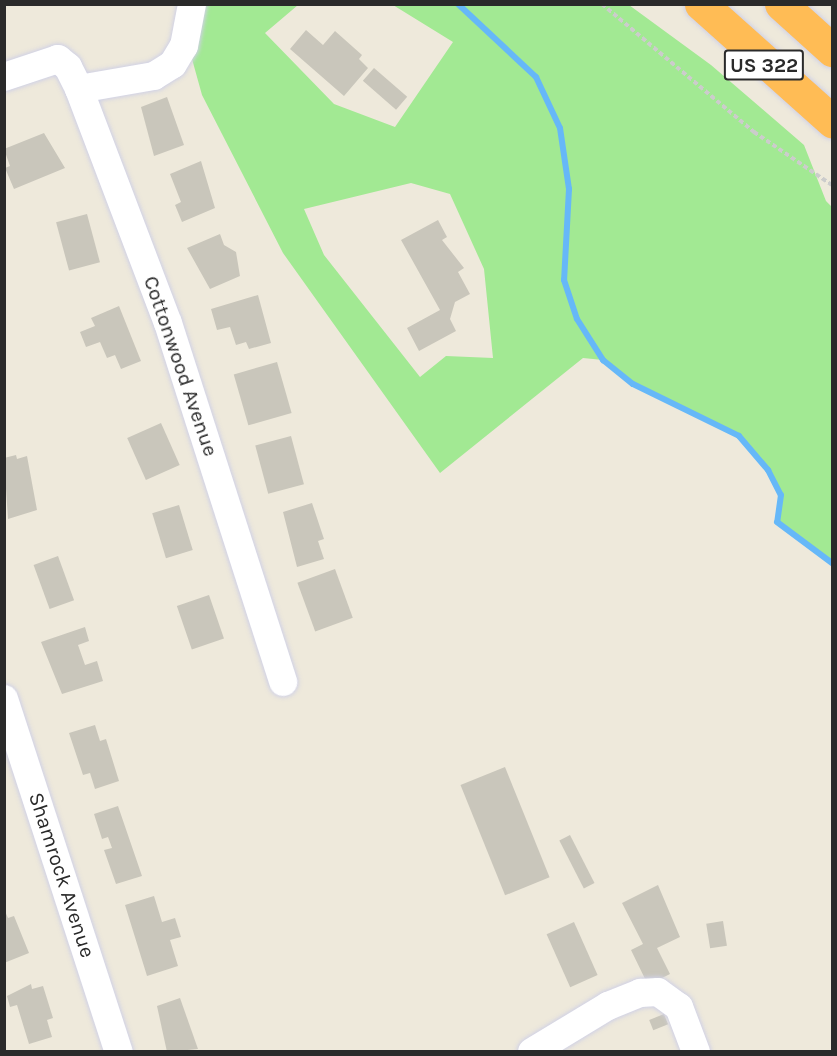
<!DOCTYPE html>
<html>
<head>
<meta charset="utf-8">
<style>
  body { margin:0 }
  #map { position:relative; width:837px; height:1056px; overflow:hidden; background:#eee9db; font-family:Karla,sans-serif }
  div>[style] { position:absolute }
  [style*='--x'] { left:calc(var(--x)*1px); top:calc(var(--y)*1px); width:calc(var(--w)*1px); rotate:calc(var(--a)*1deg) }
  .green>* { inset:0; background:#a2e993 }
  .stream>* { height:6px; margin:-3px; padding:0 3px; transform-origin:3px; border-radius:3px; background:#66b8f8 }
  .building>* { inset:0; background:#c9c6bb; transform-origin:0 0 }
  .path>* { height:4px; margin-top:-2px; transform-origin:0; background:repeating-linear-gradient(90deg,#ccc 0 4.5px,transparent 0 7.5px) }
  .roads { filter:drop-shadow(0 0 2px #d0d1e5) drop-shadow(0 0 2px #d0d1e5) }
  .minor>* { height:28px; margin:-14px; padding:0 14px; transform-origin:14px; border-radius:14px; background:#fff }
  .highway>* { height:33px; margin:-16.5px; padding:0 16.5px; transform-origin:16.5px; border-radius:16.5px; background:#ffbc55 }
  span { translate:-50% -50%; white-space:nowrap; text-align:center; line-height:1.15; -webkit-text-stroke:6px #fff; paint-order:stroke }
  .shield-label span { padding:2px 4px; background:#fff; border:2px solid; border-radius:4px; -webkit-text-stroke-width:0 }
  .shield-label { font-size:20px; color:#2a2a2a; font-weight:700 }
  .street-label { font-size:21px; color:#2a2a2a }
  .frame { position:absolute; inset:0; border:6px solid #2a2a2a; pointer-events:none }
</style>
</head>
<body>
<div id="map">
  <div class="green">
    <i style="clip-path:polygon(evenodd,177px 5px,298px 5px,265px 33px,334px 104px,395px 127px,453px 42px,393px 5px,629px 5px,711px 65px,804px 145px,826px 201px,832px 207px,832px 563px,777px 522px,781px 495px,768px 470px,739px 436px,633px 384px,603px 360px,583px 358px,440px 473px,283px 253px,202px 95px,177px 5px,411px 183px,450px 194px,484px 269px,493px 358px,446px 356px,420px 377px,324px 255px,304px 209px,411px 183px)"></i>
  </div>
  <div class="stream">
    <i style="--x:458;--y:4;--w:107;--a:43.1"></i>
    <i style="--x:536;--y:77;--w:56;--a:64.8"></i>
    <i style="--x:560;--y:128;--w:62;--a:81.6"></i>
    <i style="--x:569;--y:189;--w:91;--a:93.1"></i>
    <i style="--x:564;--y:280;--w:41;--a:71.6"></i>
    <i style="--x:577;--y:319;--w:49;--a:57.6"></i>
    <i style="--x:603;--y:360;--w:38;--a:39"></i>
    <i style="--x:633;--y:384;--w:118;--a:26.1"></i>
    <i style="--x:739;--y:436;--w:45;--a:49.5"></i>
    <i style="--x:768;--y:470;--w:28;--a:63"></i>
    <i style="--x:781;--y:495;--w:27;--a:98"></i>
    <i style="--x:777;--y:522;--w:69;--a:36.7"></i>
  </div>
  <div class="building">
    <i style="clip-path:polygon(306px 30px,323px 45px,335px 31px,362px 55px,359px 59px,368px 68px,344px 96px,290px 49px)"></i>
    <i style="left:374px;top:68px;width:44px;height:17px;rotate:41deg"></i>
    <i style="clip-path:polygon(167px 97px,184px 145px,154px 156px,141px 107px)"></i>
    <i style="clip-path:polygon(44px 133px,65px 168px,14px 189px,5px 168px,10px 166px,4px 149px)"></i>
    <i style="clip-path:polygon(201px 161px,215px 208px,182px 222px,175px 205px,181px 202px,170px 174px)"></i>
    <i style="left:87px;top:214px;width:50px;height:32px;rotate:75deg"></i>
    <i style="clip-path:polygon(438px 220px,447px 237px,442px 240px,464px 268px,458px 272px,470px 294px,455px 302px,450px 319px,456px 331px,419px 351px,407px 328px,440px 310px,401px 240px)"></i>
    <i style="clip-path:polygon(220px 234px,224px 245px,236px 252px,240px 276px,210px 289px,187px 248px)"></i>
    <i style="clip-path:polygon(258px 295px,271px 343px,249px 349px,246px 342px,236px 345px,230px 327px,217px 330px,211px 309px)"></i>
    <i style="clip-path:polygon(119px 306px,141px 361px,121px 369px,115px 355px,107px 358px,100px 342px,86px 347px,80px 332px,95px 326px,91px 318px)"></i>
    <i style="left:277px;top:362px;width:53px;height:45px;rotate:74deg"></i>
    <i style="left:161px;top:423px;width:46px;height:37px;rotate:66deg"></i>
    <i style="left:291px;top:436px;width:50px;height:37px;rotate:75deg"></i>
    <i style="clip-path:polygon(16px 455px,17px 459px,27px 456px,37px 510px,8px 519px,4px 458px)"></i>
    <i style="clip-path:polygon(312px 503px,324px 539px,318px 541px,324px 559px,297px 567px,283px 512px)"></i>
    <i style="left:179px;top:505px;width:47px;height:28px;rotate:73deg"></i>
    <i style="left:58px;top:556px;width:47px;height:26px;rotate:70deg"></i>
    <i style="left:335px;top:569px;width:52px;height:40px;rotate:70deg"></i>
    <i style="left:209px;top:595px;width:46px;height:34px;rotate:71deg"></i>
    <i style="clip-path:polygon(85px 627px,89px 641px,78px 645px,85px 665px,97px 661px,103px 681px,62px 694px,41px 642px)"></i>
    <i style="clip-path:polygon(95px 725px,100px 741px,106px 739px,119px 781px,95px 789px,90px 773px,83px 775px,69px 733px)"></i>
    <i style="left:505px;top:767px;width:119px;height:48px;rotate:68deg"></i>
    <i style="clip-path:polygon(118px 806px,142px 876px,116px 884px,104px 850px,112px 848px,108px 837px,102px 839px,94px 814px)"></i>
    <i style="left:570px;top:835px;width:54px;height:12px;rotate:63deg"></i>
    <i style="clip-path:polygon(658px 885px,680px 937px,657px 948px,670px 974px,648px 985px,631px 950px,643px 944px,622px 903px)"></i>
    <i style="clip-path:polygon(154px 896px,162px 922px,175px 918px,181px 937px,170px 940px,178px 966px,147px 976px,125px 905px)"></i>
    <i style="clip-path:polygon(4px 909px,8px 918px,14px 916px,29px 953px,4px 963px)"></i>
    <i style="left:723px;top:921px;width:25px;height:17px;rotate:81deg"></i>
    <i style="left:574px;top:922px;width:58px;height:30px;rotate:66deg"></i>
    <i style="clip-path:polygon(31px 984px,32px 989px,43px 986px,53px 1018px,47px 1020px,52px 1037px,29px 1044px,17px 1005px,10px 1007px,7px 996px)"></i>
    <i style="clip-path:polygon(180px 998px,198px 1049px,167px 1052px,157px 1006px)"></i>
    <i style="left:664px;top:1014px;width:11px;height:16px;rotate:68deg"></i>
  </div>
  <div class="path">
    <i style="--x:602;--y:4;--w:199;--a:40.1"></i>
    <i style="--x:754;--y:132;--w:94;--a:34.2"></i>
  </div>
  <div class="roads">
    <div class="minor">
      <i style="--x:4;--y:77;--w:57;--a:-18.4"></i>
      <i style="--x:58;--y:59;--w:13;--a:39"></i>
      <i style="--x:68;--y:67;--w:25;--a:63"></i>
      <i style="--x:79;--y:89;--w:250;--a:69.2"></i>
      <i style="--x:168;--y:323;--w:377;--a:72.2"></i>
      <i style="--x:79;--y:89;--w:76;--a:-9.8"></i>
      <i style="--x:154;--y:76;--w:22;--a:-32"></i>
      <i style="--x:173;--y:64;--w:21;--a:-59"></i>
      <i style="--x:184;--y:46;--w:43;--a:-79.2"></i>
      <i style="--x:4;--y:699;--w:371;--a:72"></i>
      <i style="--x:532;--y:1052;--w:89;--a:-31.2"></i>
      <i style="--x:608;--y:1006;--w:35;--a:-22"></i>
      <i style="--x:640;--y:993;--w:18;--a:-3"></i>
      <i style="--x:658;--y:992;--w:26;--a:36"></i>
      <i style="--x:679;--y:1007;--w:48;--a:69.3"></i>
    </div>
    <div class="highway">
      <i style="--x:701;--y:4;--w:176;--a:41.8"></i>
      <i style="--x:781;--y:4;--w:69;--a:42"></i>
    </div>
  </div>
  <div class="shield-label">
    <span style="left:764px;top:65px">US 322</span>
  </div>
  <div class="street-label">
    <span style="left:181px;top:366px;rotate:71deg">Cottonwood Avenue</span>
    <span style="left:62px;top:875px;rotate:72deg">Shamrock Avenue</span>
  </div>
  <div class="frame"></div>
</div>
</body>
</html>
